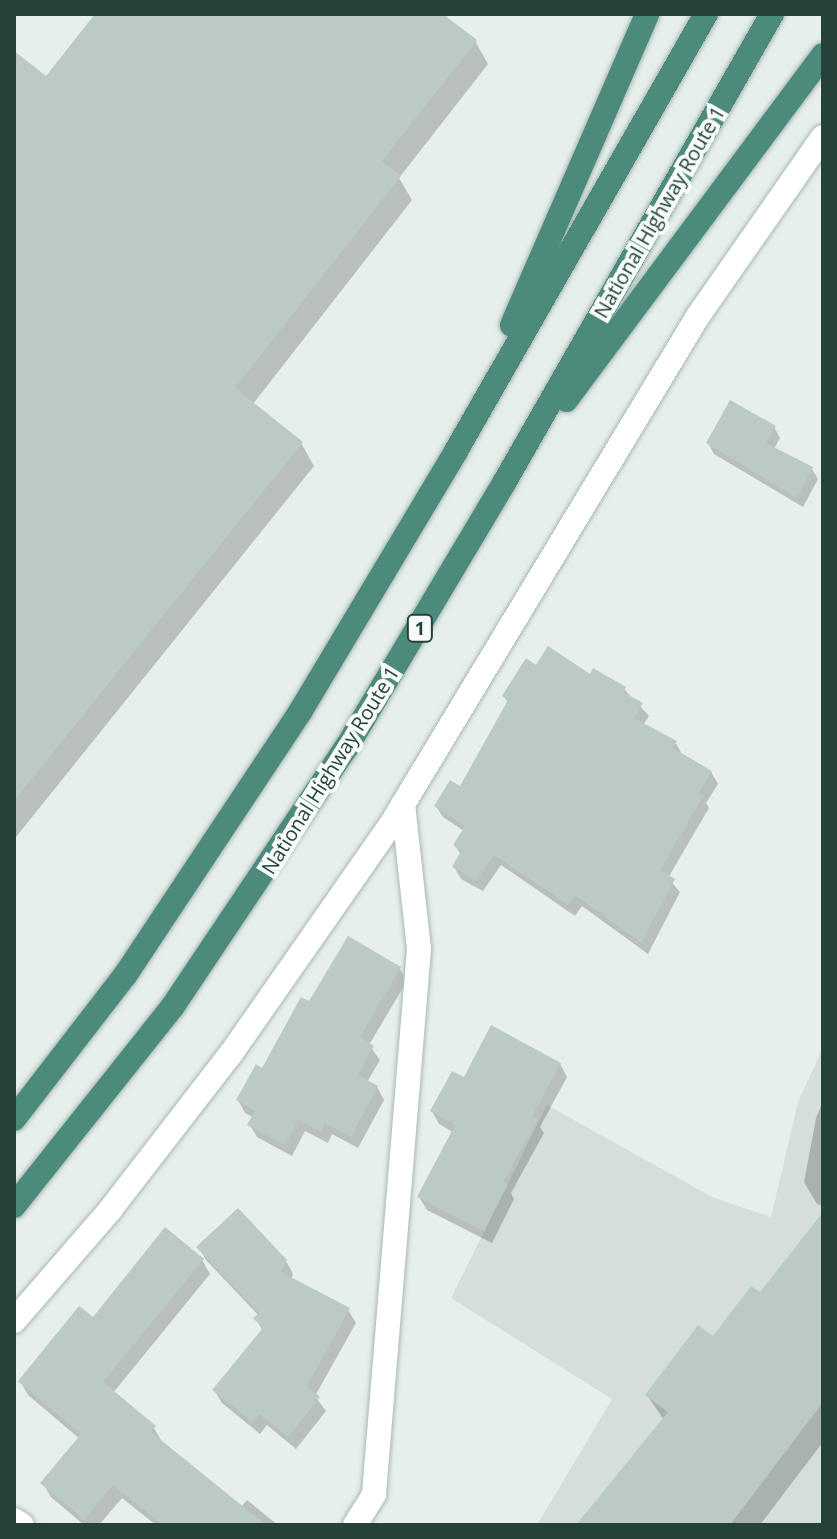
<!DOCTYPE html>
<html>
<head>
<meta charset="utf-8">
<style>
  body { margin:0 }
  #map { position:relative; width:837px; height:1539px; overflow:hidden; background:#e6efeb; font-family:"Open Sans",sans-serif }
  div>[style] { position:absolute }
  [style*='--x'] { left:calc(var(--x)*1px); top:calc(var(--y)*1px); width:calc(var(--w)*1px); rotate:calc(var(--a)*1deg) }
  .built>* { inset:0; background:#d4dfda }
  .shadow>* { inset:0; background:#0003 }
  .building>* { inset:0; background:#bbcac4 }
  .roads { filter:drop-shadow(0 0 2px #a8b8b2) drop-shadow(0 0 2px #a8b8b2) }
  .minor>* { height:24px; margin:-12px; padding:0 12px; transform-origin:12px; border-radius:12px; background:#fff }
  .trunk>* { height:24px; margin:-12px; padding:0 12px; transform-origin:12px; border-radius:12px; background:#4c8a7c }
  span { translate:-50% -50%; white-space:nowrap; text-align:center; line-height:1.15; -webkit-text-stroke:8px #f7fbf9; paint-order:stroke }
  .shield-label span { padding:2px 6px; background:#f7fbf9; border:2px solid; border-radius:6px; -webkit-text-stroke-width:0 }
  .shield-label { font-size:18px; color:#24423a; font-weight:700 }
  .street-label { font-size:20px; color:#24423a }
  .frame { position:absolute; inset:0; border:16px solid #24423a; pointer-events:none }
</style>
</head>
<body>
<div id="map">
  <div class="built">
    <i style="clip-path:polygon(823px 1048px,823px 1525px,537px 1525px,612px 1399px,451px 1298px,547px 1105px,712px 1197px,771px 1217px,798px 1102px)"></i>
  </div>
  <div class="shadow">
    <i style="clip-path:polygon(97px 14px,440px 14px,475px 41px,488px 64px,399px 178px,412px 200px,253px 404px,301px 443px,314px 466px,16px 837px,14px 54px,46px 79px)"></i>
    <i style="clip-path:polygon(774px 427px,780px 438px,774px 449px,812px 469px,818px 479px,803px 507px,714px 454px,708px 443px)"></i>
    <i style="clip-path:polygon(536px 667px,590px 677px,624px 689px,649px 716px,643px 725px,675px 742px,682px 754px,711px 772px,718px 784px,706px 803px,709px 808px,668px 878px,680px 892px,648px 954px,582px 906px,575px 916px,501px 865px,483px 891px,461px 879px,454px 867px,461px 855px,455px 845px,464px 831px,443px 817px,436px 806px,461px 789px,508px 703px,504px 696px)"></i>
    <i style="clip-path:polygon(400px 969px,407px 981px,369px 1045px,380px 1060px,367px 1082px,377px 1087px,384px 1100px,358px 1148px,332px 1134px,328px 1143px,305px 1131px,292px 1156px,257px 1137px,250px 1125px,254px 1118px,245px 1113px,238px 1100px,310px 1004px)"></i>
    <i style="clip-path:polygon(560px 1064px,567px 1077px,540px 1127px,544px 1133px,511px 1193px,514px 1199px,492px 1243px,427px 1210px,419px 1197px,453px 1132px,439px 1124px,432px 1111px,464px 1080px)"></i>
    <i style="clip-path:polygon(823px 1101px,823px 1206px,817px 1204px,804px 1182px,816px 1118px)"></i>
    <i style="clip-path:polygon(823px 1215px,823px 1442px,760px 1525px,579px 1525px,664px 1420px,647px 1395px,760px 1295px)"></i>
    <i style="clip-path:polygon(199px 1247px,286px 1261px,293px 1274px,291px 1279px,348px 1310px,356px 1323px,315px 1396px,326px 1411px,296px 1449px,267px 1425px,260px 1434px,222px 1403px,214px 1390px,263px 1331px,256px 1319px,259px 1316px,206px 1260px)"></i>
    <i style="clip-path:polygon(202px 1260px,210px 1274px,113px 1393px,154px 1428px,162px 1442px,241px 1507px,247px 1500px,278px 1525px,156px 1525px,122px 1498px,99px 1525px,84px 1525px,51px 1497px,43px 1483px,80px 1439px,28px 1395px,20px 1381px,94px 1320px)"></i>
  </div>
  <div class="building">
    <i style="clip-path:polygon(95px 14px,443px 14px,477px 40px,382px 161px,401px 176px,235px 388px,303px 442px,14px 801px,14px 51px,46px 76px)"></i>
    <i style="clip-path:polygon(730px 400px,776px 426px,766px 443px,813px 467px,797px 498px,706px 443px)"></i>
    <i style="clip-path:polygon(548px 646px,590px 674px,593px 668px,626px 687px,623px 692px,643px 703px,634px 718px,677px 741px,673px 748px,712px 771px,699px 793px,704px 795px,660px 870px,675px 879px,641px 943px,575px 895px,568px 905px,494px 855px,476px 881px,452px 867px,461px 851px,453px 845px,465px 826px,434px 806px,450px 780px,460px 786px,508px 700px,502px 696px,526px 658px,536px 665px)"></i>
    <i style="clip-path:polygon(348px 936px,401px 967px,360px 1037px,374px 1046px,358px 1075px,378px 1086px,351px 1137px,325px 1123px,321px 1132px,298px 1120px,285px 1145px,247px 1125px,255px 1111px,236px 1100px,256px 1064px,262px 1068px,301px 997px,309px 1001px)"></i>
    <i style="clip-path:polygon(491px 1025px,561px 1063px,532px 1116px,538px 1119px,503px 1182px,508px 1184px,484px 1231px,417px 1197px,455px 1125px,430px 1111px,452px 1071px,464px 1077px)"></i>
    <i style="clip-path:polygon(238px 1208px,287px 1260px,281px 1272px,350px 1308px,307px 1386px,320px 1397px,288px 1437px,259px 1414px,252px 1422px,212px 1390px,263px 1328px,253px 1318px,259px 1313px,196px 1247px)"></i>
    <i style="clip-path:polygon(823px 1212px,823px 1402px,730px 1525px,576px 1525px,668px 1412px,645px 1395px,698px 1325px,713px 1336px,751px 1286px,760px 1292px)"></i>
    <i style="clip-path:polygon(165px 1227px,204px 1259px,103px 1382px,156px 1426px,151px 1432px,266px 1525px,163px 1525px,113px 1485px,84px 1520px,40px 1483px,81px 1434px,18px 1381px,79px 1306px,93px 1317px)"></i>
  </div>
  <div class="roads">
    <div class="minor">
      <i style="--x:14;--y:1321;--w:147;--a:-49.1"></i>
      <i style="--x:110;--y:1210;--w:196;--a:-52.3"></i>
      <i style="--x:230;--y:1055;--w:279;--a:-55.1"></i>
      <i style="--x:390;--y:826;--w:596;--a:-58.87"></i>
      <i style="--x:698;--y:316;--w:218;--a:-55.1"></i>
      <i style="--x:14;--y:1520;--w:9;--a:32"></i>
      <i style="--x:355;--y:1525;--w:36;--a:-58"></i>
      <i style="--x:374;--y:1494;--w:547;--a:-85.28"></i>
      <i style="--x:419;--y:949;--w:146;--a:-96.3"></i>
    </div>
    <div class="trunk">
      <i style="--x:512;--y:325;--w:339;--a:-66.5"></i>
      <i style="--x:566;--y:400;--w:430;--a:-53.3"></i>
      <i style="--x:14;--y:1119;--w:183;--a:-52.3"></i>
      <i style="--x:126;--y:974;--w:315;--a:-56.4"></i>
      <i style="--x:300;--y:712;--w:304;--a:-59.1"></i>
      <i style="--x:456;--y:451;--w:503;--a:-60.23"></i>
      <i style="--x:14;--y:1206;--w:256;--a:-51.5"></i>
      <i style="--x:173;--y:1006;--w:311;--a:-56.2"></i>
      <i style="--x:346;--y:748;--w:309;--a:-59.2"></i>
      <i style="--x:504;--y:483;--w:540;--a:-60.26"></i>
    </div>
  </div>
  <div class="shield-label">
    <span style="left:420px;top:628px">1</span>
  </div>
  <div class="street-label">
    <span style="left:659px;top:212px;rotate:-60deg">National Highway Route 1</span>
    <span style="left:330px;top:770px;rotate:-58deg">National Highway Route 1</span>
  </div>
  <div class="frame"></div>
</div>
</body>
</html>
